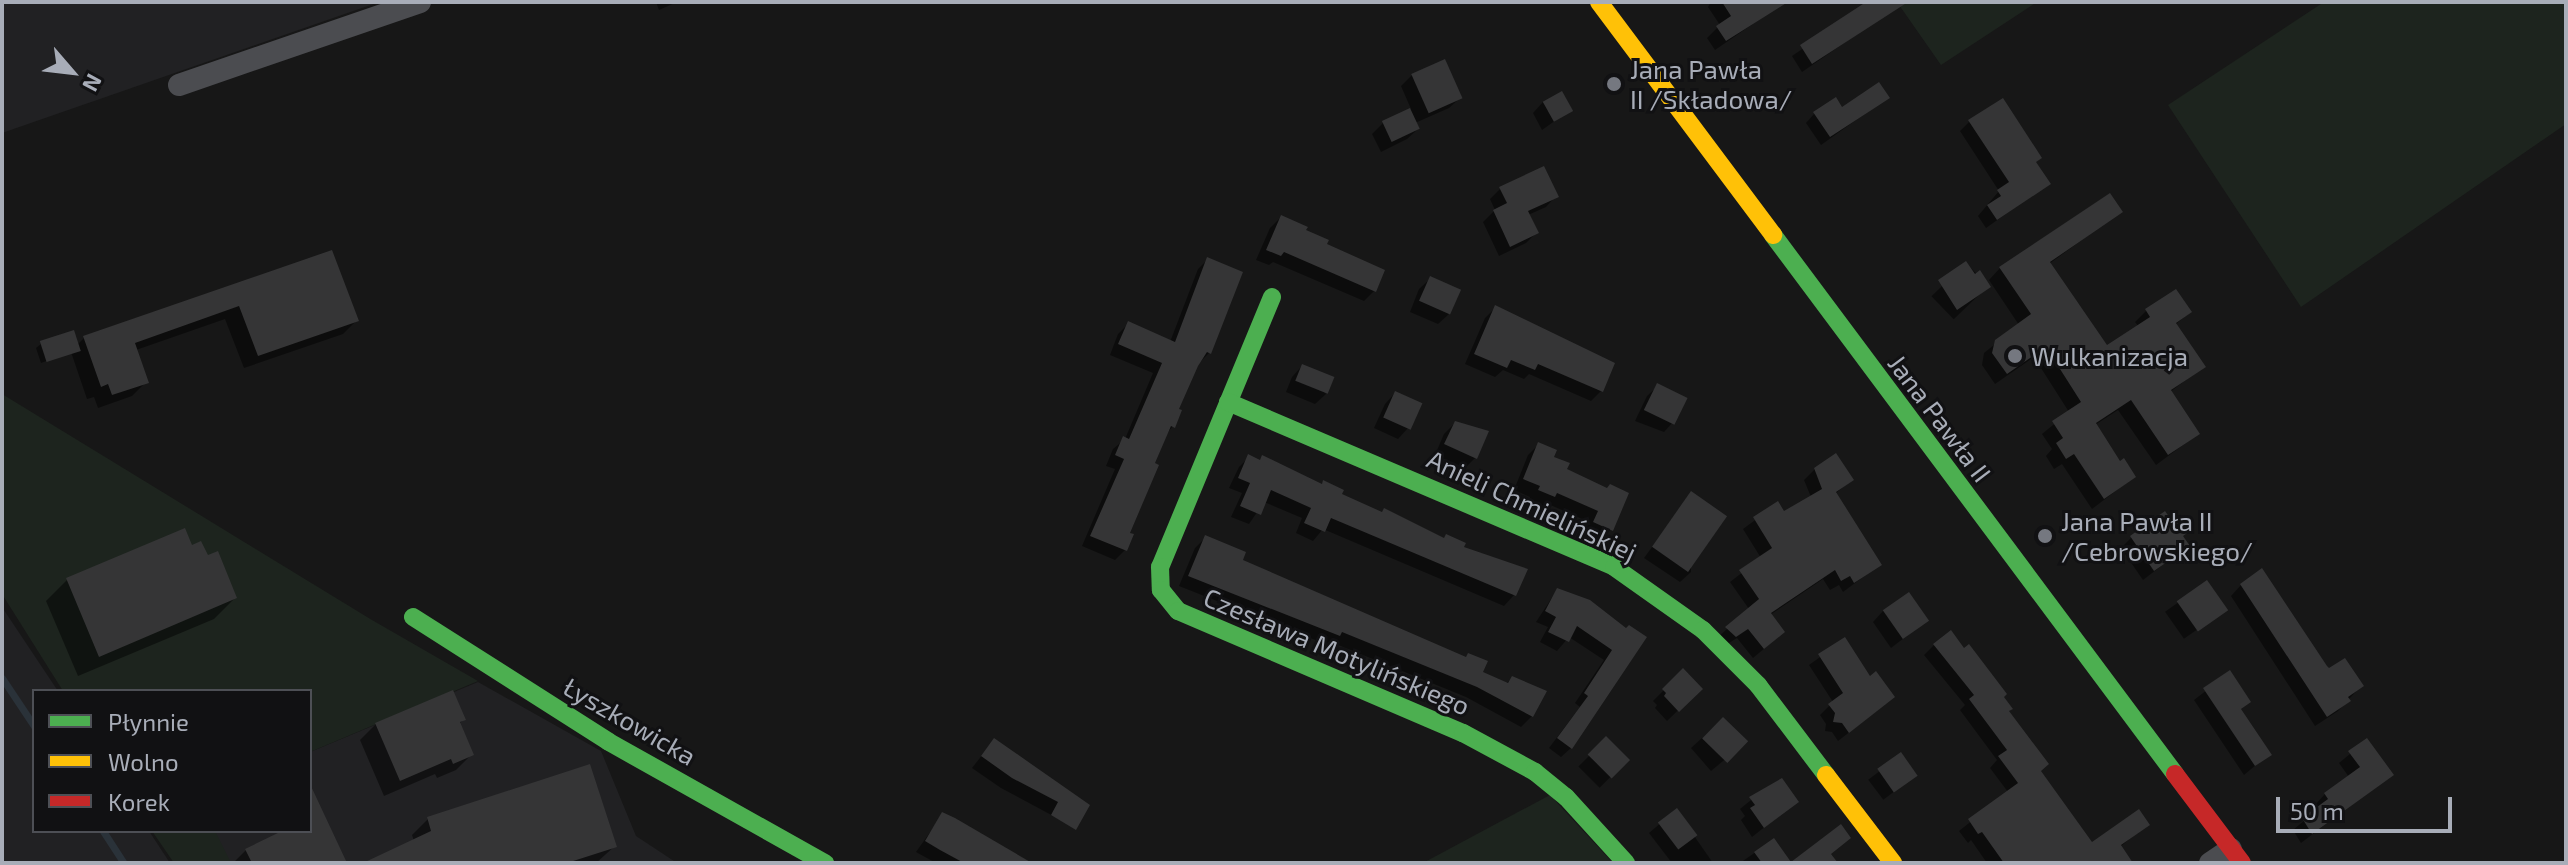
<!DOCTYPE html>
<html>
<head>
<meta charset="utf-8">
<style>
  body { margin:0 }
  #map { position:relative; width:2568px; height:865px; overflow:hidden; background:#171717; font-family:"Exo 2",sans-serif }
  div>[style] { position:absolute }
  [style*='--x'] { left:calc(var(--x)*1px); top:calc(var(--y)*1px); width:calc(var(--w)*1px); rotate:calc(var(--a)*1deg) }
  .built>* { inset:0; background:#212123 }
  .green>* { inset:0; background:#1d241e }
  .shadow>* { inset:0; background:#0007; transform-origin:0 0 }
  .stream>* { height:7px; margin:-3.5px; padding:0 3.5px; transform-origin:3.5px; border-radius:3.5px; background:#2a3239 }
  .building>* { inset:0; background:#353536; transform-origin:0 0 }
  .street>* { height:22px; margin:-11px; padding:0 11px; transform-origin:11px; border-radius:11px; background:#4b4c50 }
  .fast>* { height:18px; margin:-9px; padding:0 9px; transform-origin:9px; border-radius:9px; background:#4caf50 }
  .slow>* { height:18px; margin:-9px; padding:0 9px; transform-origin:9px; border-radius:9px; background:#ffc107 }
  .jam>* { height:18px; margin:-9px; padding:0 9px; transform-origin:9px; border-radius:9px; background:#c62828 }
  .dots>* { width:22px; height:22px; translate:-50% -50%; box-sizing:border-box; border:4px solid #111113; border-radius:50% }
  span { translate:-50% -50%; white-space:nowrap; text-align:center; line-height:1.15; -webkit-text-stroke:6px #111113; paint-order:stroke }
  .poi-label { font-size:26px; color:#a8adb8 }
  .left { translate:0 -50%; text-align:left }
  .street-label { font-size:26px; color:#a8adb8 }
  .frame { position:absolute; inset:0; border:4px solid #a8adb8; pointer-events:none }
  .legend { position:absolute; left:32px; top:689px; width:280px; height:144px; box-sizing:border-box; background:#111113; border:2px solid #4d4f55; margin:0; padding:10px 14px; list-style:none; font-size:24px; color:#a8adb8 }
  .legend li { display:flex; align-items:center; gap:16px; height:40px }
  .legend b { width:40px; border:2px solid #4d4f55 }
  .north { position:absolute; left:32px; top:32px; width:80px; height:80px; -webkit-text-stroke:6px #111113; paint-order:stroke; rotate:118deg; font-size:22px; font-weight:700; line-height:32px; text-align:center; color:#a8adb8 }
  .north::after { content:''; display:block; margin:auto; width:28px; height:36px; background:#a8adb8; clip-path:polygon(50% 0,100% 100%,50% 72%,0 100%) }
  .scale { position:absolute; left:2276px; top:797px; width:176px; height:36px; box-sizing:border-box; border:4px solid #a8adb8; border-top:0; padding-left:10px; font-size:24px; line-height:28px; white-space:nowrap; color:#a8adb8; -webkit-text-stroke:6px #111113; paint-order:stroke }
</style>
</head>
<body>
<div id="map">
  <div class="built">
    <i style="clip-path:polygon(2px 2px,379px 2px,2px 133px)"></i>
    <i style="clip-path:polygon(2px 607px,58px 691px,34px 691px,34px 831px,149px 831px,170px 863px,2px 863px)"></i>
    <i style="clip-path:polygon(478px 682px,601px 751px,636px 836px,677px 863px,230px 863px,214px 831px,310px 831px,310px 752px)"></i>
  </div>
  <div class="green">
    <i style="clip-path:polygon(1897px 2px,2037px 2px,1941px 65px)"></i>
    <i style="clip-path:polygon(2324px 2px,2566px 2px,2566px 124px,2301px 307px,2168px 105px)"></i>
    <i style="clip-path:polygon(2px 394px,372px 620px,478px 681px,310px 752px,310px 691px,63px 691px,2px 594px)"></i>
    <i style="clip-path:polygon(1550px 795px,1613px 863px,1423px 863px)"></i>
    <i style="clip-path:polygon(152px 831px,215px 831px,231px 863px,174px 863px)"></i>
  </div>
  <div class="shadow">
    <i style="clip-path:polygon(656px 2px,677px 2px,659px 10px)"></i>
    <i style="clip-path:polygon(1711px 2px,1777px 2px,1779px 6px,1715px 50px,1707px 38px,1720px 25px,1708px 7px)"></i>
    <i style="clip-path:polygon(1871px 2px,1891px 2px,1895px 8px,1802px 72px,1792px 56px)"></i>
    <i style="clip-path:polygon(1412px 75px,1460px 98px,1449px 108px,1415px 123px,1418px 129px,1407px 139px,1381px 152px,1372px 134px,1383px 123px,1411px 109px,1401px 86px)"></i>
    <i style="clip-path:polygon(1887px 98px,1821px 145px,1806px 123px,1814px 114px)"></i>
    <i style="clip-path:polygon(1543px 102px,1570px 110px,1542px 130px,1533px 113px)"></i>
    <i style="clip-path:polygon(1969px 122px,2034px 163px,2048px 184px,1986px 228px,1978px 216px,1999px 191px,1960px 131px)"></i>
    <i style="clip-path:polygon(1501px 188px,1556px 196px,1546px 207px,1528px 215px,1536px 233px,1526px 243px,1499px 256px,1483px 222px,1495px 210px,1490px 199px)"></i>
    <i style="clip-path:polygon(2120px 212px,2049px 264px,2106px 348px,2139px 327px,2135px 322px,2147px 310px,2190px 312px,2175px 325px,2203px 367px,2170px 392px,2198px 434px,2156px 465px,2118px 410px,2095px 425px,2120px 464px,2134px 477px,2092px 509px,2062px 464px,2054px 469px,2046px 456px,2052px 449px,2042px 434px,2069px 412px,2034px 357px,1995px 384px,1982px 365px,1984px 353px,2019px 325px,1989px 280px,2000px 268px)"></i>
    <i style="clip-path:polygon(1281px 217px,1325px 245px,1374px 291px,1364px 301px,1273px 262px,1269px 265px,1256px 260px,1270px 228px)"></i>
    <i style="clip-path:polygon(331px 252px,357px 320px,343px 334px,244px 368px,225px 319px,136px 350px,146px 382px,132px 396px,98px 408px,94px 397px,87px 399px,71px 352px,41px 363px,36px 348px,41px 344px,77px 345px,84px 338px)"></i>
    <i style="clip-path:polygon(1208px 259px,1209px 353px,1199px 363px,1176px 410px,1173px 426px,1166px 434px,1127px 534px,1131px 535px,1125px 550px,1115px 560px,1082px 546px,1115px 469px,1106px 466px,1113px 449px,1125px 439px,1153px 373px,1110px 355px,1118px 334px,1128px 324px,1170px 342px,1198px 269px)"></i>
    <i style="left:1966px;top:263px;width:32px;height:48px;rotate:46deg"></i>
    <i style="clip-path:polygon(1430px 279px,1449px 314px,1438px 324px,1410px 312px,1419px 289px)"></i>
    <i style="clip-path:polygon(1495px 308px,1601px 391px,1591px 401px,1529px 374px,1524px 379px,1503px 370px,1495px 377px,1465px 364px,1485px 318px)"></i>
    <i style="clip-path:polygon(1302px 366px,1326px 394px,1315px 404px,1286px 392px,1292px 377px)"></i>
    <i style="clip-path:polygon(1658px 386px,1674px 421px,1664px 432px,1635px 421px,1647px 396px)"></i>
    <i style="clip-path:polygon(1395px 393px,1408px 428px,1398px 439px,1374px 428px,1385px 404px)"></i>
    <i style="clip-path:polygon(1455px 423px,1475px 458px,1465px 468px,1435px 455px,1444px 434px)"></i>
    <i style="clip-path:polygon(1538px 445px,1565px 470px,1607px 489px,1611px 529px,1600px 540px,1584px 533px,1589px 522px,1546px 503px,1543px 506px,1529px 501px,1530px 497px,1514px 490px,1528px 455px)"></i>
    <i style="clip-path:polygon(1249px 457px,1461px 548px,1525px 570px,1514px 595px,1504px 606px,1323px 529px,1313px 541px,1296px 533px,1302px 518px,1264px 502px,1249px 524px,1231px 517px,1242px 493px,1229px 488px,1239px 467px)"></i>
    <i style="clip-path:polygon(1815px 469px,1851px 480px,1835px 494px,1879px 565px,1843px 592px,1839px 585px,1830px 590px,1823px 579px,1770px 615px,1772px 642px,1753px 658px,1737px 638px,1724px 646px,1716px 639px,1749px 609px,1730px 582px,1761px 558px,1743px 529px,1777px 504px,1783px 514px,1811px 497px,1804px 480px)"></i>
    <i style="clip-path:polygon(1691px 494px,1691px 572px,1680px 582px,1644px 558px)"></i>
    <i style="clip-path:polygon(1206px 537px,1240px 561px,1506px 684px,1512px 678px,1532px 716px,1521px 727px,1466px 697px,1331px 642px,1328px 645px,1179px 586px,1195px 548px)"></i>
    <i style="clip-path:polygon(2132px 537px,2181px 537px,2187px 546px,2143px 580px,2121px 548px)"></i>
    <i style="clip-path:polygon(191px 547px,235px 598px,214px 619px,78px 676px,46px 601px,67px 580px)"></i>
    <i style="left:2206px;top:583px;width:33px;height:50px;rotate:55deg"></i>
    <i style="clip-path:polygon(2241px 585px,2328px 671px,2361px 686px,2338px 711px,2315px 726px,2231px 596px)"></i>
    <i style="clip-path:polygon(1557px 590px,1626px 630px,1571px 748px,1561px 757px,1549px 748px,1580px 707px,1575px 703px,1604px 660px,1569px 637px,1557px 651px,1540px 642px,1548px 627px,1536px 622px)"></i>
    <i style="clip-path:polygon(1883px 611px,1926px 621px,1891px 648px,1873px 622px)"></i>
    <i style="clip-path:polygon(1844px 640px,1883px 706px,1838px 741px,1832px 732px,1825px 731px,1826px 724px,1820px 715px,1833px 702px,1809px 665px)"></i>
    <i style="clip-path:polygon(1934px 645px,2001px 697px,2039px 772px,2092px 845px,2147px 824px,2120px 847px,2131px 863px,1987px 863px,1971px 840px,1968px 843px,1959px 831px,2008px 792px,1990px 768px,1997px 760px,1960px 710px,1965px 705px,1924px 655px)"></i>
    <i style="clip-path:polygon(1683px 671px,1700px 689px,1667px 721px,1655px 708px,1657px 705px,1653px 701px)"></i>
    <i style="clip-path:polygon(2229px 673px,2249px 702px,2239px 711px,2269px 754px,2244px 775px,2194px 700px)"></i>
    <i style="clip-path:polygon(463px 720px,459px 724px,472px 754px,456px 770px,437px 778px,435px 774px,384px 796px,360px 740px,376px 724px)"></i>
    <i style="clip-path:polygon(1702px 738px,1735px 751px,1711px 771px,1691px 748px)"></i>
    <i style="left:1606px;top:739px;width:30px;height:39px;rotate:45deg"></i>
    <i style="clip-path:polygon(994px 740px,1086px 805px,1070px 825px,1001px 788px,972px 768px)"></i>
    <i style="clip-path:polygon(2367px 740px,2391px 774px,2301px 843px,2293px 830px,2318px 809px,2315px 805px,2325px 794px,2349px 777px,2339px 763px)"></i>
    <i style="left:1901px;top:755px;width:25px;height:41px;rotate:53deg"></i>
    <i style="clip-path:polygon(1767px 787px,1796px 802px,1752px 837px,1741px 820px,1745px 816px,1740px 809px)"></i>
    <i style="clip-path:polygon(1676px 810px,1713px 863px,1672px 863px,1649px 833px)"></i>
    <i style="clip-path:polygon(943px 814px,1016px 863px,936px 863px,916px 852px)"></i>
    <i style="clip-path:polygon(428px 819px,615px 846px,596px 863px,368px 863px,414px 841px,412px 835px)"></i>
    <i style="clip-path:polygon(310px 820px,344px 863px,233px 863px,246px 850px,286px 831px,310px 831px)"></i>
    <i style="clip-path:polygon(1773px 840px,1789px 863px,1740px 863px)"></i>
  </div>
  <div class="stream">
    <i style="--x:2;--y:678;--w:58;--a:56.3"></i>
    <i style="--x:103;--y:831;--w:38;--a:57"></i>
  </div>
  <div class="building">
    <i style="clip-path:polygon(1722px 2px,1788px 2px,1726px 41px,1716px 26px,1731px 16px)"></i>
    <i style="clip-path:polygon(1866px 2px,1908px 2px,1812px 64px,1800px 45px)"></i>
    <i style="left:1445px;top:59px;width:43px;height:37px;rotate:66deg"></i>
    <i style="clip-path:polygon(1879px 82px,1890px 98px,1830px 137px,1813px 112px,1836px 97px,1842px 107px)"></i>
    <i style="left:1562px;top:91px;width:23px;height:22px;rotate:61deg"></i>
    <i style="clip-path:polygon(2003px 98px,2042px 158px,2036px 162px,2051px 184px,1997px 220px,1987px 205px,2001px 196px,1997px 190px,2009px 182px,1968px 120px)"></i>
    <i style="left:1410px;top:108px;width:23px;height:31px;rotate:65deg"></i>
    <i style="clip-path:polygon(1544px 166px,1559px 197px,1528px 211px,1539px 233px,1510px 247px,1493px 210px,1507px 203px,1499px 187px)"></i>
    <i style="clip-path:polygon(2110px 193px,2123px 212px,2050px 262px,2107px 345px,2150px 317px,2145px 309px,2176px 289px,2192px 312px,2176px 323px,2206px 367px,2171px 390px,2200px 434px,2168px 455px,2131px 400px,2096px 423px,2120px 461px,2124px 458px,2136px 477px,2104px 499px,2074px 454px,2066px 459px,2056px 443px,2063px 438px,2052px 421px,2081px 402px,2046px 347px,2007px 374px,1992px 353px,1995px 340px,2031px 314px,1999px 267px)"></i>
    <i style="clip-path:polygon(1281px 215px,1308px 227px,1306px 230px,1329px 240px,1327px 244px,1385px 270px,1376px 292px,1284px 252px,1281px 256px,1266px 250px)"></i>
    <i style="clip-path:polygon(332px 250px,359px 321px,258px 356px,239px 306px,135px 343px,149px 383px,112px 395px,108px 384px,101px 387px,83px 336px)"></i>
    <i style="clip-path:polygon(1207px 257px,1243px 272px,1211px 354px,1207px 352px,1198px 366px,1179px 409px,1182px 410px,1175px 428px,1171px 426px,1155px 463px,1159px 465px,1130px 533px,1134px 534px,1127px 551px,1090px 536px,1124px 459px,1115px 455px,1123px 436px,1129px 439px,1162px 363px,1118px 344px,1128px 321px,1175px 342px)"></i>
    <i style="clip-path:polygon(1966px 261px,1975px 274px,1980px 270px,1991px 287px,1957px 310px,1938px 280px)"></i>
    <i style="left:1430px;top:276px;width:34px;height:27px;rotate:24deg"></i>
    <i style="clip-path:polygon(1495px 305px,1615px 363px,1603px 392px,1538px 364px,1535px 370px,1511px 360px,1507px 368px,1474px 354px)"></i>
    <i style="left:74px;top:330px;width:22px;height:36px;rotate:72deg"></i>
    <i style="left:1302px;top:364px;width:35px;height:18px;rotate:22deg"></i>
    <i style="left:1657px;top:383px;width:34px;height:30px;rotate:26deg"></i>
    <i style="left:1395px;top:391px;width:30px;height:29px;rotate:24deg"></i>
    <i style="clip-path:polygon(1455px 421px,1489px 431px,1477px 459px,1444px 444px)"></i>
    <i style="clip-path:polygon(1538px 442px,1557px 450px,1554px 457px,1570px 463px,1567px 469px,1607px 488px,1610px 484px,1629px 493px,1613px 531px,1593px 522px,1598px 511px,1557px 493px,1555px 497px,1538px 490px,1540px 486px,1523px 479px)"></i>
    <i style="clip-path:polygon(1836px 453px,1854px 480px,1836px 492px,1882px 565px,1854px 583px,1850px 576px,1841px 581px,1835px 570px,1771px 613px,1785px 632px,1764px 649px,1748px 629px,1736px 637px,1725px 627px,1759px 599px,1739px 570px,1772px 548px,1753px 517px,1778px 501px,1784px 511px,1822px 489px,1814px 468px)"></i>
    <i style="clip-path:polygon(1248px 454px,1260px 460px,1262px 455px,1322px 484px,1323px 480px,1344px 490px,1342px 494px,1382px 512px,1384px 508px,1444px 538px,1446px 534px,1466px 543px,1464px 547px,1528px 569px,1516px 596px,1331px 518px,1325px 532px,1304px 523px,1311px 508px,1271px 490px,1261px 515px,1240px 506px,1250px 483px,1238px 478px)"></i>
    <i style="left:1691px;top:491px;width:44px;height:68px;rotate:35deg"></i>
    <i style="clip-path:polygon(2165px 511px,2172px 521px,2180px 516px,2190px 531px,2183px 536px,2190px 546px,2154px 571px,2130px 536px)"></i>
    <i style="clip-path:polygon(185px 528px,192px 545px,201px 541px,208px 555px,218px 551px,237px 598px,99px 657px,66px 578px)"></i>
    <i style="clip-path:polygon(1205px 535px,1246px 552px,1243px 560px,1466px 657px,1468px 653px,1488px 661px,1483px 672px,1508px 683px,1512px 676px,1547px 691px,1533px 717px,1477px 687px,1342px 632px,1340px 636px,1188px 576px)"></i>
    <i style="clip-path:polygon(2262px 568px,2327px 666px,2329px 668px,2345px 658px,2364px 686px,2348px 697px,2351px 701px,2327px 717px,2240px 584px)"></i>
    <i style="left:2207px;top:580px;width:37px;height:37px;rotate:55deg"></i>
    <i style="clip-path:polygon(1557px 588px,1590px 600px,1626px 628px,1629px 625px,1647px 637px,1572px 749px,1557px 738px,1588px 696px,1584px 693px,1612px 650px,1577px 626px,1569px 642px,1548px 632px,1556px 617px,1545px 611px)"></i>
    <i style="left:1909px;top:592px;width:35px;height:32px;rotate:55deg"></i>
    <i style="clip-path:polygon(1951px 630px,1964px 648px,1969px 644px,2007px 694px,2004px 697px,2013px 709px,2009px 711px,2049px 764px,2041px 771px,2092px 842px,2139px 809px,2150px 825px,2121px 845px,2133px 863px,2004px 863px,1982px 832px,1978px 834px,1968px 819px,2018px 783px,1998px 756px,2007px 750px,1969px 699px,1974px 695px,1933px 644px)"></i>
    <i style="clip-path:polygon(1845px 637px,1870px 676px,1876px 671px,1895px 697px,1849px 733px,1842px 723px,1833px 722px,1835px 713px,1828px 704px,1843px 693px,1818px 654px)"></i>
    <i style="clip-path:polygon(1683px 668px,1703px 689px,1679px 712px,1664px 696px,1666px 693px,1662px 689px)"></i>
    <i style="clip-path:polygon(2230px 670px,2251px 702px,2241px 709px,2272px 755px,2255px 766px,2203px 688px)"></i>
    <i style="clip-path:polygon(453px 690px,466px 720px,460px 722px,474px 755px,453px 764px,451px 759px,400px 781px,375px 723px)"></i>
    <i style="left:1723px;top:717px;width:35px;height:30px;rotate:44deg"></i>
    <i style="left:1606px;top:736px;width:34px;height:26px;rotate:45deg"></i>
    <i style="clip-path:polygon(994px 738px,1090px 805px,1076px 830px,1051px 815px,1058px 802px,1012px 778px,981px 756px)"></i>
    <i style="clip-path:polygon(2367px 738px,2394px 775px,2312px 834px,2302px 818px,2328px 799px,2324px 793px,2360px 767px,2348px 751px)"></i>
    <i style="left:1901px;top:752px;width:29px;height:29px;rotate:55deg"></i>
    <i style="clip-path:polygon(590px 764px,617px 847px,567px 863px,363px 863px,431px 831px,427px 817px)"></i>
    <i style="clip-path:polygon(1782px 778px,1799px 802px,1764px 828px,1750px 808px,1755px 805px,1749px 797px)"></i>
    <i style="clip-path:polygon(310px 784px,347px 863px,252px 863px,245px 849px,282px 831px,310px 831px)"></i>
    <i style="left:1677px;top:808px;width:34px;height:24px;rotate:53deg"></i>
    <i style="clip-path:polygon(942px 812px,955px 818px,1032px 863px,964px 863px,940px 850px,925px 841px)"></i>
    <i style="clip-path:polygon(1841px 824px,1851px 838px,1831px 854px,1838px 863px,1762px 863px,1754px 852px,1774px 838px,1791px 862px)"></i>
  </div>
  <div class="street">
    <i style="--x:179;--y:85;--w:255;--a:-19"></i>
    <i style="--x:2210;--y:863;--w:25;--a:-34"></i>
  </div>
  <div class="fast">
    <i style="--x:1773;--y:235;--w:672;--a:53.28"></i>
    <i style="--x:1272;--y:297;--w:292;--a:112.5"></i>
    <i style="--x:1160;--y:567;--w:23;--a:88"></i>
    <i style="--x:1161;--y:590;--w:27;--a:51"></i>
    <i style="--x:1178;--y:611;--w:310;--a:23.2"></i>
    <i style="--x:1463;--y:733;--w:82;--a:28.4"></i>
    <i style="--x:1535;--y:772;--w:40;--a:39"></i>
    <i style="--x:1566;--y:797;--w:89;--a:47.7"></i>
    <i style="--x:1228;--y:402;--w:420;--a:23.1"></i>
    <i style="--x:1614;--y:567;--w:109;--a:35.3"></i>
    <i style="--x:1703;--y:630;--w:78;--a:45"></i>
    <i style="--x:1758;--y:685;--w:113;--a:52.9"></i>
    <i style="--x:413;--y:617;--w:232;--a:32.5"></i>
    <i style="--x:609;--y:742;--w:248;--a:29.3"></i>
  </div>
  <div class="slow">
    <i style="--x:1599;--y:2;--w:291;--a:53.2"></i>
    <i style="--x:1826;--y:775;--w:111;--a:52.7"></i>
  </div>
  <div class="jam">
    <i style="--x:2175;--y:774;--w:111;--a:53"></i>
  </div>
  <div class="dots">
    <i style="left:1614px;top:84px;background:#757880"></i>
    <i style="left:2015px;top:356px;background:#757880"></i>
    <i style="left:2045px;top:536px;background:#757880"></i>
  </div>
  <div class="poi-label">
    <span class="left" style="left:1630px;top:84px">Jana Pawła<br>II /Składowa/</span>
    <span class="left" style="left:2031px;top:356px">Wulkanizacja</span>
    <span class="left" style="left:2061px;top:536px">Jana Pawła II<br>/Cebrowskiego/</span>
  </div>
  <div class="street-label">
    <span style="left:1940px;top:418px;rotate:53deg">Jana Pawła II</span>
    <span style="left:1532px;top:505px;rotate:25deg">Anieli Chmielińskiej</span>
    <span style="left:1337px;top:651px;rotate:23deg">Czesława Motylińskiego</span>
    <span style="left:630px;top:721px;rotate:30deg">Łyszkowicka</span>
  </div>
  <div class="frame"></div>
  <ul class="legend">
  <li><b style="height:10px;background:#4caf50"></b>Płynnie</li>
  <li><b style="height:10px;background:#ffc107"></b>Wolno</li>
  <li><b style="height:10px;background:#c62828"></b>Korek</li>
  </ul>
  <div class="north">N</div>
  <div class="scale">50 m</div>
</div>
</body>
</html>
